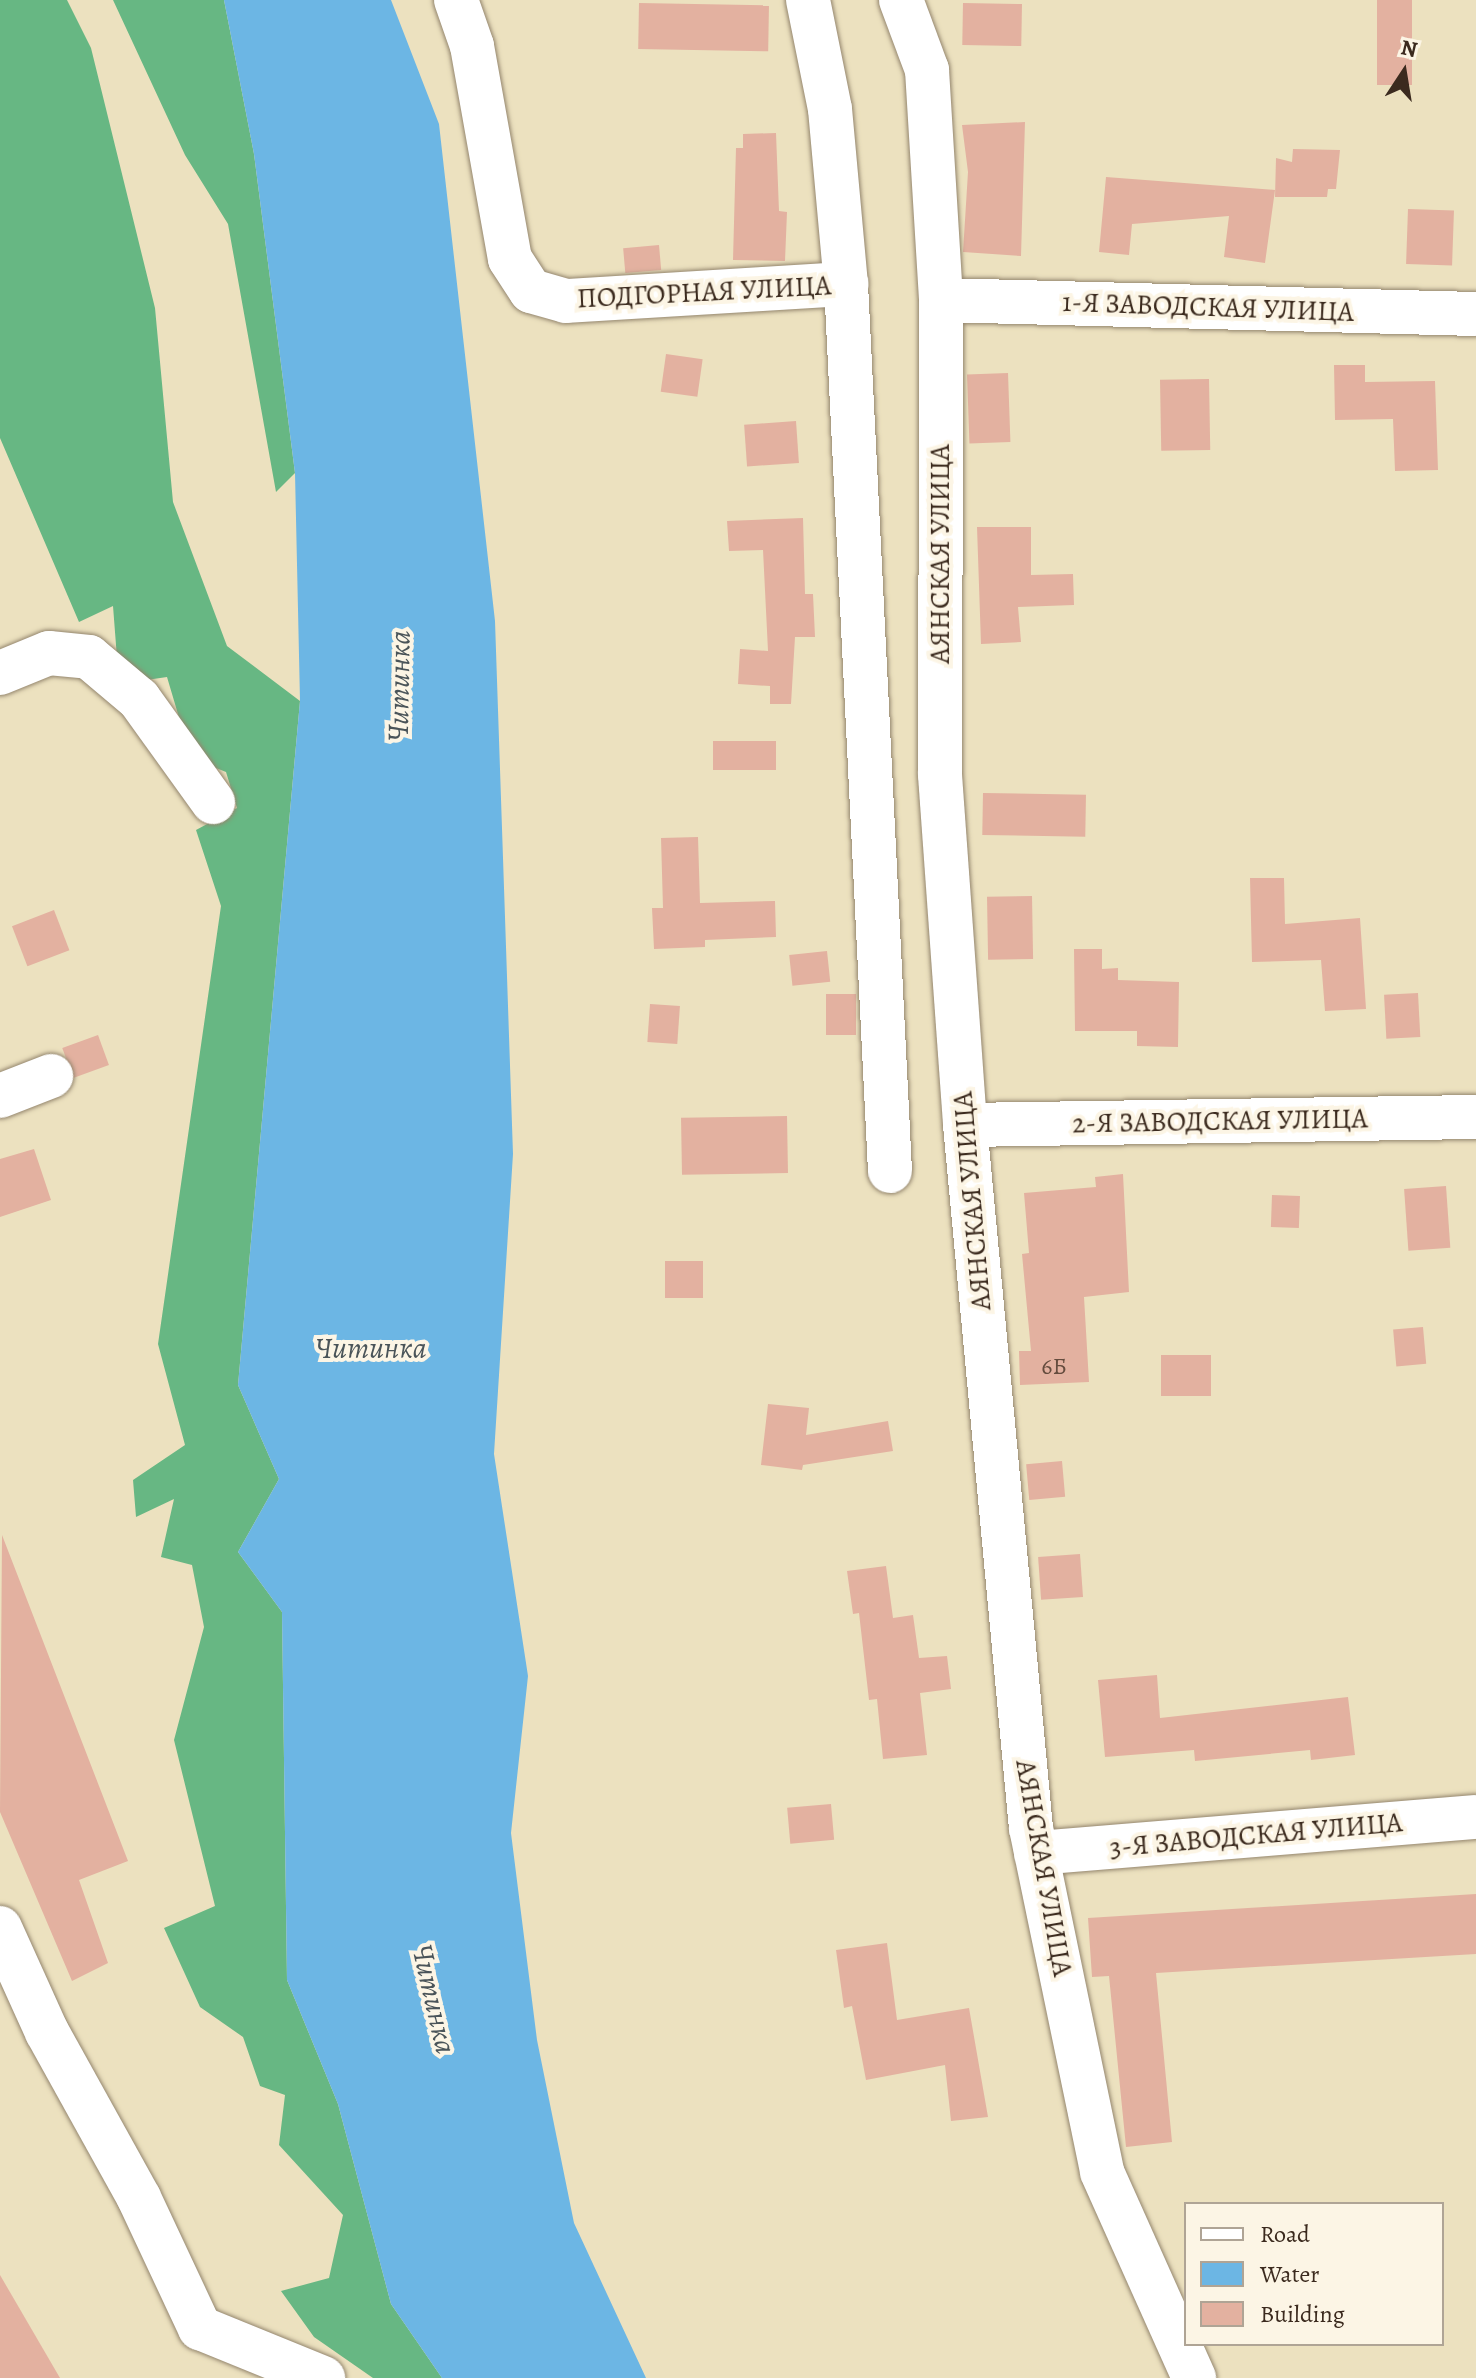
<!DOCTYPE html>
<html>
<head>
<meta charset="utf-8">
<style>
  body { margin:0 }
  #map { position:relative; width:1476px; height:2378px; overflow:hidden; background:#ece1bf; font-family:Alegreya,serif }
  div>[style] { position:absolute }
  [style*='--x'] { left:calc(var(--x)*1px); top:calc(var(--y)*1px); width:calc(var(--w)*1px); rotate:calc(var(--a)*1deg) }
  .forest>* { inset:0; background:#67b783 }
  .water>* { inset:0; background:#6cb6e4 }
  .building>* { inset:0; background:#e3b1a0; transform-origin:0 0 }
  .roads { filter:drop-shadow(0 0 2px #94866e) drop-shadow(0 0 2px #94866e) }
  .minor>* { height:44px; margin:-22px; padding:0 22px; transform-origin:22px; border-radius:22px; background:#fff }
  span { translate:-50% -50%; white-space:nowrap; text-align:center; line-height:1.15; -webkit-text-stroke:8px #fcf5e5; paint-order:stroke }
  .number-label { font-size:24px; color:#654c3e }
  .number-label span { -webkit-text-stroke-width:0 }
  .street-label { font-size:28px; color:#3b2a1e }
  .water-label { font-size:30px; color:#4a5459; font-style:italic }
  .legend { position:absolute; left:1184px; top:2202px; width:260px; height:144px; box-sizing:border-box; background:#fcf5e5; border:2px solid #afa495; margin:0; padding:10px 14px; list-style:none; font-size:24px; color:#3b2a1e }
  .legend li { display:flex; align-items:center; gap:16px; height:40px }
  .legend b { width:40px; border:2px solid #afa495 }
  .north { position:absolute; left:1364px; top:32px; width:80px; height:80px; -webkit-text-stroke:6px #fcf5e5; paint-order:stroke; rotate:12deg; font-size:22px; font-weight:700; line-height:32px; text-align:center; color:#3b2a1e }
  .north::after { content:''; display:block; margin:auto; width:28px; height:36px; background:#3b2a1e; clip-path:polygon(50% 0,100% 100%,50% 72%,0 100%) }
</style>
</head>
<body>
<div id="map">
  <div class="forest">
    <i style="clip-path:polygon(0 0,67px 0,91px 48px,155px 308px,173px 502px,227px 646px,300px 701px,238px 1385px,279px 1479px,238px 1552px,282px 1612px,287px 1980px,338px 2104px,391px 2304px,442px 2378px,373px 2378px,314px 2337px,281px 2291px,329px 2278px,343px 2215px,279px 2145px,285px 2095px,260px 2086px,243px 2037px,200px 2007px,164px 1928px,215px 1906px,174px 1740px,204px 1627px,192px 1565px,161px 1557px,174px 1499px,136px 1517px,133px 1480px,185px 1445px,158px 1344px,221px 906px,196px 830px,237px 808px,226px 772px,191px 758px,167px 677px,119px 684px,113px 606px,79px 622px,0 438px)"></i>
    <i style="clip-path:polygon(113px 0,224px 0,254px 154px,295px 473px,276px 492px,228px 224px,185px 155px)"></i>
  </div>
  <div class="water">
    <i style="clip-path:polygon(224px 0,391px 0,439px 124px,495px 621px,513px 1154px,494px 1454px,528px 1676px,511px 1833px,537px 2040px,574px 2223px,646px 2378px,442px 2378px,391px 2304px,338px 2104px,287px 1980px,282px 1612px,238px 1552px,279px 1479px,238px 1385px,300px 701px,295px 473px,254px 154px)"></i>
  </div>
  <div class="building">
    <i style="left:1377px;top:0;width:35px;height:85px"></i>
    <i style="left:639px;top:3px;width:130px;height:46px;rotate:1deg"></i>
    <i style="left:963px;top:3px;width:59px;height:42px;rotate:1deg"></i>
    <i style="clip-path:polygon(1025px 122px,1021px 256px,963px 252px,968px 172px,962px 125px)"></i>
    <i style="clip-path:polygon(776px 133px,779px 211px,787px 212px,785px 261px,733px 260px,736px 148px,743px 148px,743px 134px)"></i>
    <i style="clip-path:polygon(1293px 149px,1340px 150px,1336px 189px,1328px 189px,1327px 197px,1275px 197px,1276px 158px,1292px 162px)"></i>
    <i style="clip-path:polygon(1106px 177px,1275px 190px,1265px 263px,1224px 257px,1229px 216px,1132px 224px,1129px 255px,1099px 252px)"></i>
    <i style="left:1408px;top:209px;width:46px;height:55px;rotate:2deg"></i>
    <i style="left:659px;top:245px;width:25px;height:36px;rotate:85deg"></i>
    <i style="left:666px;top:354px;width:37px;height:38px;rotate:8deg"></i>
    <i style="clip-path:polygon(1334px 365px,1365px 365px,1365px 382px,1435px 381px,1438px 470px,1395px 471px,1393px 419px,1335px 420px)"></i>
    <i style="left:1008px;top:373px;width:69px;height:41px;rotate:88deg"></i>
    <i style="left:1209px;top:379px;width:71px;height:49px;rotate:89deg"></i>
    <i style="left:796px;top:421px;width:42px;height:52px;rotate:86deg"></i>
    <i style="clip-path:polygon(803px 518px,805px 594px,813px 594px,815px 637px,795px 637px,791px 704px,770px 704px,770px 686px,738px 684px,740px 649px,768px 651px,763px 550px,729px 551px,727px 521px)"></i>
    <i style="clip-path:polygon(977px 527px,1031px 527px,1031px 575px,1073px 574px,1074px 605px,1018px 607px,1021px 642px,981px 644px)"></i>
    <i style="left:713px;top:741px;width:63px;height:29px"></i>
    <i style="left:983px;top:793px;width:103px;height:42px;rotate:1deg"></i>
    <i style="clip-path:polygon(698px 837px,700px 903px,775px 901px,776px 937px,705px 940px,705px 947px,654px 949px,652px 908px,663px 908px,661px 838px)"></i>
    <i style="clip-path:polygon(1250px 878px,1284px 878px,1285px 924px,1360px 918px,1366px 1009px,1325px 1011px,1321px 960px,1252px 962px)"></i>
    <i style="left:1032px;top:896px;width:63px;height:45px;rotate:89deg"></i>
    <i style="left:54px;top:910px;width:43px;height:45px;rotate:69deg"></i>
    <i style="clip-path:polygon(1074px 949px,1102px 949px,1102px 969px,1118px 968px,1118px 980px,1179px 982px,1178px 1047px,1137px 1046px,1137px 1031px,1075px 1031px)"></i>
    <i style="left:827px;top:951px;width:31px;height:38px;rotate:84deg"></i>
    <i style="left:1418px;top:993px;width:44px;height:34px;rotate:87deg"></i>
    <i style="left:826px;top:994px;width:30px;height:41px"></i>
    <i style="left:650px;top:1004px;width:30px;height:38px;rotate:4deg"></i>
    <i style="left:98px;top:1035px;width:32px;height:38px;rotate:70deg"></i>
    <i style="left:787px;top:1116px;width:57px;height:106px;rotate:89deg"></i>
    <i style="clip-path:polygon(34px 1149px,51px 1200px,0 1217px,0 1159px)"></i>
    <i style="clip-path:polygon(1123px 1174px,1129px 1292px,1084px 1297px,1089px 1382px,1020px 1385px,1019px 1351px,1031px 1351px,1022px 1254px,1029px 1253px,1024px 1193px,1096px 1187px,1095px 1177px)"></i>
    <i style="left:1446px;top:1186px;width:62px;height:42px;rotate:86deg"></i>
    <i style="left:1272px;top:1195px;width:28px;height:32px;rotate:2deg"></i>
    <i style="left:665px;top:1261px;width:38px;height:37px"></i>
    <i style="left:1423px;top:1327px;width:37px;height:30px;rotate:85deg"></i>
    <i style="left:1161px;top:1355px;width:50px;height:41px"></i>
    <i style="clip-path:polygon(768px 1404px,809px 1408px,806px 1435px,888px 1421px,893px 1451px,803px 1465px,802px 1470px,761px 1465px)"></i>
    <i style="left:1062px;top:1461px;width:36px;height:36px;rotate:85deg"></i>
    <i style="clip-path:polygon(2px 1535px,128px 1861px,79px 1880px,108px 1963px,72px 1981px,0 1812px)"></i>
    <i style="left:1080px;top:1554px;width:43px;height:42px;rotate:86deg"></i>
    <i style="clip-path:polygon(886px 1566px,893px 1618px,913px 1615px,919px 1658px,947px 1656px,951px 1689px,920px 1693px,927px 1755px,883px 1759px,877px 1699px,869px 1700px,859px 1613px,853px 1614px,847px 1571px)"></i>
    <i style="clip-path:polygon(1157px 1675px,1160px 1718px,1348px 1697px,1355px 1755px,1311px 1760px,1310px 1750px,1195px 1761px,1194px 1750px,1105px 1757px,1098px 1680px)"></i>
    <i style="left:831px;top:1804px;width:36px;height:44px;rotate:85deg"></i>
    <i style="clip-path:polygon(1476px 1894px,1476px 1954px,1156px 1973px,1172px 2142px,1126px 2147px,1109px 1976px,1092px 1977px,1088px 1918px)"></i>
    <i style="clip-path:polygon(887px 1943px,897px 2020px,969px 2008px,988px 2117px,951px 2121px,945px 2065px,866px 2080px,852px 2006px,844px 2008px,836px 1950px)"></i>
    <i style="clip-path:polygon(0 2275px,60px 2378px,0 2378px)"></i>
  </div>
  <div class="roads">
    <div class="minor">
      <i style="--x:456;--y:0;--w:49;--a:70.8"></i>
      <i style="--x:472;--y:46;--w:216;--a:79.9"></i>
      <i style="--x:510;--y:259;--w:38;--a:57"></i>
      <i style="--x:531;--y:291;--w:36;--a:16"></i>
      <i style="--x:566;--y:301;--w:281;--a:-3.5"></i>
      <i style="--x:808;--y:0;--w:111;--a:78.6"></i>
      <i style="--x:830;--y:109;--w:176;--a:84.8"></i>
      <i style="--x:846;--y:284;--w:888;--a:87.16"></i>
      <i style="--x:901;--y:0;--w:75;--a:69.6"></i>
      <i style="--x:927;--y:70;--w:230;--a:86.5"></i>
      <i style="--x:941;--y:300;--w:475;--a:90.1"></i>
      <i style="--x:940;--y:775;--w:351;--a:85.9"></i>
      <i style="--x:965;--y:1125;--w:706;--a:84.64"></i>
      <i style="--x:1031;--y:1828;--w:351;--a:78.3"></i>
      <i style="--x:1102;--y:2172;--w:226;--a:65.9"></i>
      <i style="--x:941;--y:300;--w:535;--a:1.5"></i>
      <i style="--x:0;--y:673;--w:53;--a:-22.2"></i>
      <i style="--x:49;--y:653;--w:40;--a:5.7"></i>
      <i style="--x:89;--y:657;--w:65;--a:40"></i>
      <i style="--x:139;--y:699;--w:127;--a:54.3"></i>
      <i style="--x:0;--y:1096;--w:55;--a:-21.4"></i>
      <i style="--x:965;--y:1125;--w:511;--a:-0.9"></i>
      <i style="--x:1036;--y:1853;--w:441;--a:-4.7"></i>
      <i style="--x:0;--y:1928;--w:114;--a:65.7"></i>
      <i style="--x:47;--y:2032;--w:190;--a:61"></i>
      <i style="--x:139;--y:2198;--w:144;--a:64.9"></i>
      <i style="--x:200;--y:2328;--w:133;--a:22.1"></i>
    </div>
  </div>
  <div class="number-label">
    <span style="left:1054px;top:1367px">6Б</span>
  </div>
  <div class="street-label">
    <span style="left:704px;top:292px;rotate:-3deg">ПОДГОРНАЯ УЛИЦА</span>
    <span style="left:1208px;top:307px;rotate:2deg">1-Я ЗАВОДСКАЯ УЛИЦА</span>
    <span style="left:940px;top:554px;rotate:-90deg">АЯНСКАЯ УЛИЦА</span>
    <span style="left:1220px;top:1121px;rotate:-1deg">2-Я ЗАВОДСКАЯ УЛИЦА</span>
    <span style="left:972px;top:1201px;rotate:-95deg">АЯНСКАЯ УЛИЦА</span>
    <span style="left:1256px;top:1835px;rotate:-5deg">3-Я ЗАВОДСКАЯ УЛИЦА</span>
    <span style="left:1044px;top:1868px;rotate:80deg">АЯНСКАЯ УЛИЦА</span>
  </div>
  <div class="water-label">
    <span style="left:399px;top:686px;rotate:-89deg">Читинка</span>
    <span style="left:371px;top:1348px">Читинка</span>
    <span style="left:434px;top:1999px;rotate:77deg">Читинка</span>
  </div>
  <ul class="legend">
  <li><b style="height:10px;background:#fff"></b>Road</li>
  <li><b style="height:22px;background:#6cb6e4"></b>Water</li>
  <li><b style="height:22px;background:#e3b1a0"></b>Building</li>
  </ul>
  <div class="north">N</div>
</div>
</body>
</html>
